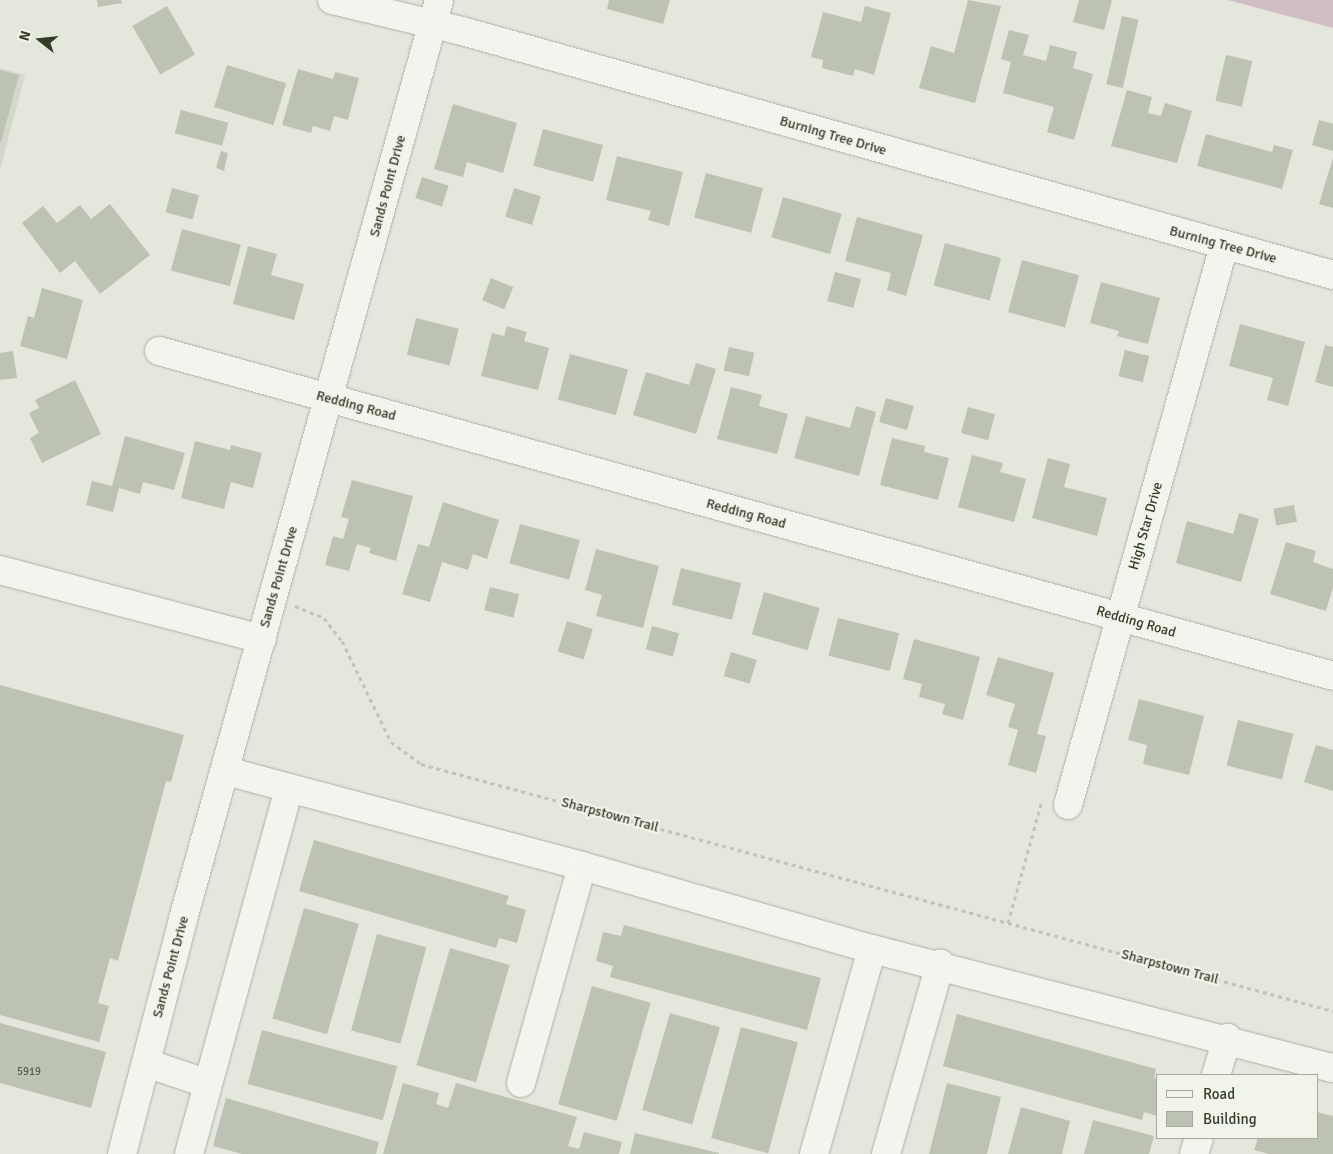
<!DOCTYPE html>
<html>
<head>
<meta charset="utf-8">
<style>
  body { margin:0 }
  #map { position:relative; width:1333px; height:1154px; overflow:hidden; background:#e3e7dc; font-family:Signika,sans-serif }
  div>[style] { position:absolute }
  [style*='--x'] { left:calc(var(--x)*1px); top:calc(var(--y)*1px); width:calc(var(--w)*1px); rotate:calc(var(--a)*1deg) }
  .built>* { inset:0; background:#d2d9ca }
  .green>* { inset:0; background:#d1bdc6 }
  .building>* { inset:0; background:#bdc3b3; transform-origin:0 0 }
  .path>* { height:3px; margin-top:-1.5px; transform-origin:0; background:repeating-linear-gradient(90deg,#c0c5ba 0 4px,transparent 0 8px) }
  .roads { filter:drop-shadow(0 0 1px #abb1a1) drop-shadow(0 0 1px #abb1a1) }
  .minor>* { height:28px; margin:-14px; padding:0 14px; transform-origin:14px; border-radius:14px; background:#f2f5ee }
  span { translate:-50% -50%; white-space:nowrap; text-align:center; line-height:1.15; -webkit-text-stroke:4.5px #f1f4eb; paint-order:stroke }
  .number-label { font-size:11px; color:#565e48 }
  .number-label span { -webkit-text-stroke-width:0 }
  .street-label { font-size:14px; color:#333d25 }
  .legend { position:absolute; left:1156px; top:1074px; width:162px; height:65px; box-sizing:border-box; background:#f1f4eb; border:1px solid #a5ab9c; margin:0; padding:6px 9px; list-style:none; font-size:15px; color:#333d25 }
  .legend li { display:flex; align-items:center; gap:10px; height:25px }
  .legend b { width:25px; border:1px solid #a5ab9c }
  .north { position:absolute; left:15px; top:15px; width:50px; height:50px; -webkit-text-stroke:4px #f1f4eb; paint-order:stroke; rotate:286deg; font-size:14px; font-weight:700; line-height:20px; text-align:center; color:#333d25 }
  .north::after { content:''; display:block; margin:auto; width:18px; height:22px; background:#333d25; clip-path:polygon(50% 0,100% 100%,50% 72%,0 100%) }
</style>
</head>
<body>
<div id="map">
  <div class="built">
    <i style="clip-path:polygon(0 68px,25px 75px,0 170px)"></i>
  </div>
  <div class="green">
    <i style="clip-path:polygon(1228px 0,1333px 0,1333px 28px)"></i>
  </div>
  <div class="building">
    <i style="clip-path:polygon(97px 0,121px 0,122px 3px,98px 7px)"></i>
    <i style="clip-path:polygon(609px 0,670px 0,663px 24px,607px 9px)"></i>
    <i style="clip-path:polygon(968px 0,1001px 6px,975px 103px,919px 88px,931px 46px,954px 53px)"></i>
    <i style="clip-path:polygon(1079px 0,1112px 0,1104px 30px,1073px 22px)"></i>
    <i style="left:167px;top:6px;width:56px;height:40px;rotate:60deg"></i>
    <i style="clip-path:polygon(865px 6px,891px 13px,874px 75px,855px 69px,853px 76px,822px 68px,823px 60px,811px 57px,823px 12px,861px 22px)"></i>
    <i style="left:1122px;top:16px;width:17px;height:70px;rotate:13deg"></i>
    <i style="clip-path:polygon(1009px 30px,1029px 35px,1023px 55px,1046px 61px,1050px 45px,1077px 52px,1073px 68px,1093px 74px,1074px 140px,1047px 132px,1054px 107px,1003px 93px,1011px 62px,1001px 59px)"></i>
    <i style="left:1226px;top:55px;width:27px;height:47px;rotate:13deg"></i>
    <i style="left:227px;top:65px;width:62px;height:44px;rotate:17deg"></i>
    <i style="clip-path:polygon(298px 69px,333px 79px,335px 72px,359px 78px,348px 120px,334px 116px,330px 131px,313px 126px,311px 133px,282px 125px)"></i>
    <i style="clip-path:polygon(0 70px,19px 75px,1px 142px,0 142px)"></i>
    <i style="clip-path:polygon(1127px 90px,1152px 97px,1148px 113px,1161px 116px,1165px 103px,1192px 111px,1177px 163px,1111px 146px)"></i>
    <i style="clip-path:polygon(453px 104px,517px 123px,503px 173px,467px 162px,463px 177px,434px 169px)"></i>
    <i style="left:181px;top:110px;width:49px;height:24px;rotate:15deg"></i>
    <i style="clip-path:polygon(1319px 120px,1333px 124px,1333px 151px,1312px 145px)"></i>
    <i style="left:543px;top:129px;width:62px;height:38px;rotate:15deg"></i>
    <i style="clip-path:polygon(1206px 134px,1272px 152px,1274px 145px,1293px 150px,1282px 189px,1197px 166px)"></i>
    <i style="clip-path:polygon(221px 151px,228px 153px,224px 171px,216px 168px)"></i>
    <i style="clip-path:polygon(617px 156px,683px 172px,669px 226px,648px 220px,651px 211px,606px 200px)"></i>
    <i style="clip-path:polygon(1333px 158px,1333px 208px,1319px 204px)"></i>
    <i style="left:706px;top:173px;width:59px;height:46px;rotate:15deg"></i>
    <i style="left:422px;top:177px;width:28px;height:22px;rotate:18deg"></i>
    <i style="left:172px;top:188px;width:28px;height:25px;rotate:15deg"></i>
    <i style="left:514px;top:188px;width:28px;height:30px;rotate:17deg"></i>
    <i style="left:783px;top:197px;width:61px;height:42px;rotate:16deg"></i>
    <i style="clip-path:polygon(110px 204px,150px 255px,100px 294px,75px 261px,60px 273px,22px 223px,43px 206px,57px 223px,80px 205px,91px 219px)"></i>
    <i style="clip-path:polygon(857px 217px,923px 235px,906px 296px,887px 290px,891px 273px,845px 261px)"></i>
    <i style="left:182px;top:229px;width:61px;height:43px;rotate:15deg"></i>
    <i style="left:945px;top:243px;width:58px;height:44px;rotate:15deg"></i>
    <i style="clip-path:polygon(248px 246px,277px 254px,271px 275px,304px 284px,294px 320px,233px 304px)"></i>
    <i style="left:1022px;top:260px;width:59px;height:54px;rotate:15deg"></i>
    <i style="left:835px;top:272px;width:27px;height:30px;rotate:15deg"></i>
    <i style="left:491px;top:278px;width:24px;height:24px;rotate:22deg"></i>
    <i style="clip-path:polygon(1101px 282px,1160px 298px,1148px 344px,1117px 336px,1119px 331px,1090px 323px)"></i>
    <i style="clip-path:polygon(42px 288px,83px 300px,67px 359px,20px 346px,28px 316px,34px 318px)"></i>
    <i style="left:416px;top:318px;width:44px;height:38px;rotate:14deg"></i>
    <i style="clip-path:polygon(1240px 324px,1305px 342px,1288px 406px,1267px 400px,1273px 378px,1229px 366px)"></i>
    <i style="clip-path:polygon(507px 326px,527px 332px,524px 341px,549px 348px,538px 390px,481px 376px,492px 333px,504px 336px)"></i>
    <i style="clip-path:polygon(1325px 345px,1333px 347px,1333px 387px,1315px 382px)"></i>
    <i style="left:729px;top:347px;width:26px;height:24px;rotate:13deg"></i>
    <i style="left:1125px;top:350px;width:25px;height:27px;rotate:14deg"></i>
    <i style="clip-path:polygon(13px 351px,17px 378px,0 380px,0 353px)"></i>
    <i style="left:570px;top:354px;width:60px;height:47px;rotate:15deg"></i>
    <i style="clip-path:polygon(696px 363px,716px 369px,696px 434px,633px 415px,646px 372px,689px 385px)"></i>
    <i style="clip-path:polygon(75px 380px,101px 434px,42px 463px,30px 438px,39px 433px,29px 413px,39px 408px,35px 400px)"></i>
    <i style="clip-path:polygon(731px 387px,762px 395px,759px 406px,788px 414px,777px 454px,717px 439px)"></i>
    <i style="left:886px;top:398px;width:29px;height:25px;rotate:16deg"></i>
    <i style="clip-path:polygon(856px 406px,876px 412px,859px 476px,794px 458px,806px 416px,850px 428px)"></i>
    <i style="left:968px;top:407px;width:28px;height:27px;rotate:15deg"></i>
    <i style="clip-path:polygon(125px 436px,185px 453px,174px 490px,143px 482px,140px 494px,119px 488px,113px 512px,86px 505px,92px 481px,112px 486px)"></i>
    <i style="clip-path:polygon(892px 438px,925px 446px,924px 452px,949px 458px,938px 500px,880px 485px)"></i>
    <i style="clip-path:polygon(195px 441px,230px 450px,231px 445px,262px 453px,253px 488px,231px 482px,224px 509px,181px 498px)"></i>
    <i style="clip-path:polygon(972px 455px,1003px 463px,1000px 472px,1026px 479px,1014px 522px,958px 507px)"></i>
    <i style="clip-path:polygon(1048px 458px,1070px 464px,1064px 487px,1107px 498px,1097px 536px,1032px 518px)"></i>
    <i style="clip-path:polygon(352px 480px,413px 496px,396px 561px,369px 553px,371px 548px,357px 544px,349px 571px,325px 565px,333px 536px,343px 539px,349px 519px,341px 517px)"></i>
    <i style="clip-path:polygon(443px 502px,499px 520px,487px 559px,473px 554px,468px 570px,442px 562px,430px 602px,402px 594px,418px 544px,429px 547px)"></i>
    <i style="left:1294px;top:505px;width:17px;height:21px;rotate:80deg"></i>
    <i style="clip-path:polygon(1239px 513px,1259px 519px,1241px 582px,1176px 563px,1187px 521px,1233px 534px)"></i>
    <i style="left:520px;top:524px;width:62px;height:41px;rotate:15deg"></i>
    <i style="clip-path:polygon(1286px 542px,1316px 551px,1313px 562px,1333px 569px,1333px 587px,1326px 611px,1270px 594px)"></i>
    <i style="clip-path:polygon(596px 549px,659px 566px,643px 628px,596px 616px,602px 595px,585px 590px)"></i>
    <i style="left:681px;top:568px;width:62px;height:38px;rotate:14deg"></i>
    <i style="left:490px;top:587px;width:30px;height:24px;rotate:14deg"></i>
    <i style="left:764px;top:592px;width:58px;height:44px;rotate:16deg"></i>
    <i style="left:838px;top:618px;width:63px;height:39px;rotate:14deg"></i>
    <i style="left:567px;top:621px;width:27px;height:32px;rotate:17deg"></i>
    <i style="left:652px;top:626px;width:28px;height:24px;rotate:15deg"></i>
    <i style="clip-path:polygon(914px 639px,980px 657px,963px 720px,942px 714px,945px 704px,919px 697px,922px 684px,903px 679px)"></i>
    <i style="left:731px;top:652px;width:27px;height:25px;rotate:17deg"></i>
    <i style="clip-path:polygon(998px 657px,1054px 673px,1037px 734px,1046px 736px,1036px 773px,1008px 765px,1018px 730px,1008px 727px,1015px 704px,986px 695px)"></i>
    <i style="clip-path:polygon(0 685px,184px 735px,171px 782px,166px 781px,118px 961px,110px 958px,98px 1003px,109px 1006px,99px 1042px,0 1015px)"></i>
    <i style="clip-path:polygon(1139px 699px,1204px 716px,1189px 775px,1143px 764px,1147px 745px,1128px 740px)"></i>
    <i style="left:1238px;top:720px;width:57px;height:47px;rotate:14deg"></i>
    <i style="clip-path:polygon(1316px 745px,1333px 750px,1333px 791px,1304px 782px)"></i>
    <i style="clip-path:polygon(314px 840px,509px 896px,506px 904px,526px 910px,517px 943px,499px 938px,496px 948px,299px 891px)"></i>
    <i style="left:304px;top:908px;width:57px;height:115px;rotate:16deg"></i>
    <i style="clip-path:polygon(624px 925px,821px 978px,807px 1030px,610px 977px,613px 966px,596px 961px,603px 932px,621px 936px)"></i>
    <i style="left:377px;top:934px;width:51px;height:100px;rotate:15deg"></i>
    <i style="left:450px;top:948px;width:62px;height:122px;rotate:16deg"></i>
    <i style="left:592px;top:986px;width:61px;height:123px;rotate:16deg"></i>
    <i style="left:670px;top:1013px;width:52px;height:101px;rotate:16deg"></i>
    <i style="clip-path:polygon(957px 1014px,1156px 1069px,1154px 1078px,1157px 1079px,1157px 1116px,1144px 1112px,1142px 1120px,943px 1066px)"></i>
    <i style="clip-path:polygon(0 1023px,106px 1052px,91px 1108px,0 1083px)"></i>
    <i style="left:741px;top:1027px;width:59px;height:115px;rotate:15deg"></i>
    <i style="left:262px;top:1030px;width:140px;height:56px;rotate:15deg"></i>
    <i style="clip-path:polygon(403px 1083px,439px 1093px,436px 1104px,448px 1108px,456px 1083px,577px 1117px,568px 1146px,579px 1149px,584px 1132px,622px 1142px,619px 1154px,383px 1154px)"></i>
    <i style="clip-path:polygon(947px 1083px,1001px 1097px,987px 1154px,929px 1154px)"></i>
    <i style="clip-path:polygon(226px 1098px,379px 1142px,376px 1154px,242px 1154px,213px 1146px)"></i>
    <i style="clip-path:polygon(1021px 1107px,1070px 1121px,1062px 1154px,1008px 1154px)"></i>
    <i style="clip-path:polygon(1317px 1112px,1333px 1116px,1333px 1154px,1269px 1154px,1254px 1150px,1258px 1138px,1317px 1138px)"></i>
    <i style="clip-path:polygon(1093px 1120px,1154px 1136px,1149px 1154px,1084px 1154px)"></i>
    <i style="clip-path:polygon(635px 1133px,719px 1153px,719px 1154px,630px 1154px)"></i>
  </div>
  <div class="path">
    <i style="--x:295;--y:606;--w:31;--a:22"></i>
    <i style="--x:324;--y:618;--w:29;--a:52"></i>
    <i style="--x:342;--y:641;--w:112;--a:64.1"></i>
    <i style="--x:391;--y:742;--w:37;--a:36"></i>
    <i style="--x:421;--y:764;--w:945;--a:15.15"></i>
    <i style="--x:1008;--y:923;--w:128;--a:-74.5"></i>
  </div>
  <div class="roads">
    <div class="minor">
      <i style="--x:332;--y:0;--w:134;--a:13.4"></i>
      <i style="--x:462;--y:31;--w:905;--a:15.65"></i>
      <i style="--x:159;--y:351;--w:1218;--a:15.47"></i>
      <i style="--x:0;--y:570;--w:271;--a:14.8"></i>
      <i style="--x:226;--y:771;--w:65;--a:15.1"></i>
      <i style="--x:1068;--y:805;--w:580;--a:-74.41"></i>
      <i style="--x:872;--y:949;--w:476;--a:14.5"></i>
      <i style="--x:146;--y:1063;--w:65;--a:18.7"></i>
      <i style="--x:1216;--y:1075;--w:39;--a:-73"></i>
      <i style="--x:521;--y:1083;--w:225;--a:-74.3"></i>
      <i style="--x:122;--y:1154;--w:243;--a:-75.4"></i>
      <i style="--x:183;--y:919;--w:954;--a:-74.43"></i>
      <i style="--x:189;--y:1154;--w:379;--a:-74.7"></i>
      <i style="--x:289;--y:788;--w:303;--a:14.9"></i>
      <i style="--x:582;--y:866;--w:302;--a:16"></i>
      <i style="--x:872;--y:949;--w:213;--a:105.8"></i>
      <i style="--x:886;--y:1154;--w:198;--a:-74.1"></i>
      <i style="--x:1194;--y:1154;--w:17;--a:-73"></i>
    </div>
  </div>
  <div class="number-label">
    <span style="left:29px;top:1072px">5919</span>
  </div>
  <div class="street-label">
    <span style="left:833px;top:136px;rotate:16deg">Burning Tree Drive</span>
    <span style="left:388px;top:186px;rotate:-75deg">Sands Point Drive</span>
    <span style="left:1223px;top:245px;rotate:15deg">Burning Tree Drive</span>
    <span style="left:356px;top:406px;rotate:15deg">Redding Road</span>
    <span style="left:746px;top:514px;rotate:15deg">Redding Road</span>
    <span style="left:1146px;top:526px;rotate:-74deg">High Star Drive</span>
    <span style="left:279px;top:577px;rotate:-74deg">Sands Point Drive</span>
    <span style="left:1136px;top:622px;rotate:16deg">Redding Road</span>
    <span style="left:610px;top:815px;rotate:15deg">Sharpstown Trail</span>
    <span style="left:171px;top:967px;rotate:-75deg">Sands Point Drive</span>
    <span style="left:1170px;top:967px;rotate:15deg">Sharpstown Trail</span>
  </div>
  <ul class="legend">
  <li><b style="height:6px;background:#f2f5ee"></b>Road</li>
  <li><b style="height:14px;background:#bdc3b3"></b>Building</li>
  </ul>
  <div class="north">N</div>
</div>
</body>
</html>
